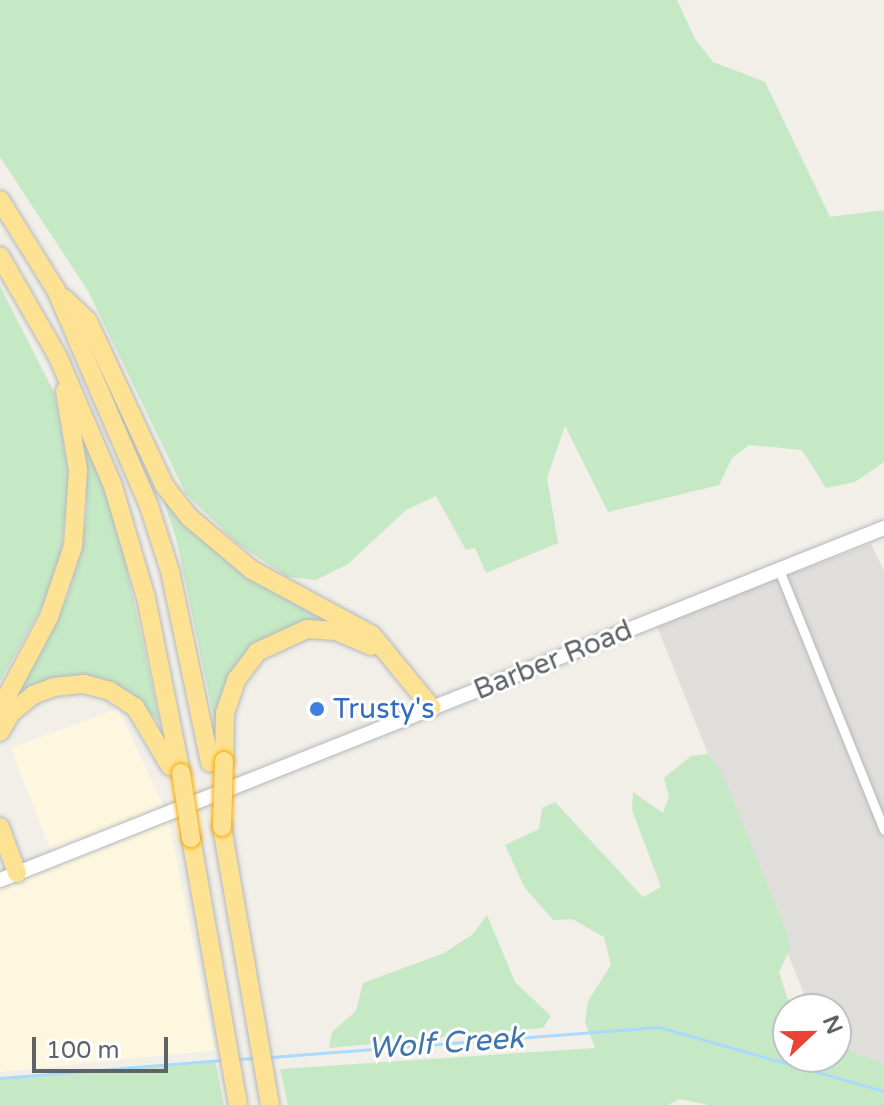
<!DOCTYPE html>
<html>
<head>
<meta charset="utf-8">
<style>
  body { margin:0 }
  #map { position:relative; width:884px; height:1105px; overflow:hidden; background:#f1efe8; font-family:"Varela Round",sans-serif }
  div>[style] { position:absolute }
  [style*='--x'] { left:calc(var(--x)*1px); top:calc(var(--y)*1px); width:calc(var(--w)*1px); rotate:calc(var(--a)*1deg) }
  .commercial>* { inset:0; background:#fef7e0 }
  .industrial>* { inset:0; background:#e0deda }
  .green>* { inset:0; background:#c5e8c5 }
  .stream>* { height:3px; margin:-1.5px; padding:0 1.5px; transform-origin:1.5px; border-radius:1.5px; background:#aadaff }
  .roads { filter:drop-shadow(0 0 2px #b5b8bc) drop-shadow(0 0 2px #b5b8bc) }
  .street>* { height:9px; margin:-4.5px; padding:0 4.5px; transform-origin:4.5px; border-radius:4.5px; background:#fff }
  .secondary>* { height:14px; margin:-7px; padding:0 7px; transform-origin:7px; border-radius:7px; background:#fff }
  .highway>* { height:18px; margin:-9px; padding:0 9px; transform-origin:9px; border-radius:9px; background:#fde293 }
  .bridges { filter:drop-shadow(0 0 2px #f9ab00) drop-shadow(0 0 2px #f9ab00) }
  .highway-bridge>* { height:18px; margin:-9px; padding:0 9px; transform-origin:9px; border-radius:9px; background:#fde293 }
  .dots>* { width:22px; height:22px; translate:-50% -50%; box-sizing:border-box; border:4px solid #fff; border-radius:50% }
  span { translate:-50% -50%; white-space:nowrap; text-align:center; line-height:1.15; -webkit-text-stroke:6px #fff; paint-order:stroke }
  .street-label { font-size:28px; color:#5f6368 }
  .shop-label { font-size:28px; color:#366cbe }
  .left { translate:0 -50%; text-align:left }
  .water-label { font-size:30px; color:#4174aa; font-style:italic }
  .north { position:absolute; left:772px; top:993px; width:80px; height:80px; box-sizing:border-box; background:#fff; border:2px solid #bfc1c3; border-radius:50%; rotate:68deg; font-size:22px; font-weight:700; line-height:32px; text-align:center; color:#5f6368 }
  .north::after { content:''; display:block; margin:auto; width:28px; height:36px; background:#ea4335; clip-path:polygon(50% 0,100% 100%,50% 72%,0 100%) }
  .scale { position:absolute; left:32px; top:1037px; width:136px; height:36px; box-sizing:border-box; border:4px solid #5f6368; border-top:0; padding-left:10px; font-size:24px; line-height:28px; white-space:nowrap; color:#5f6368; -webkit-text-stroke:6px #fff; paint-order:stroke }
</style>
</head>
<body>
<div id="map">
  <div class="commercial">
    <i style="clip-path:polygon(118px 709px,167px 813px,215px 1050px,0 1072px,0 871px,2px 878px,54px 860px,11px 748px)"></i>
  </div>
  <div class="industrial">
    <i style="clip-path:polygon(871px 544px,884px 571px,884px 1091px,836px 1057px,836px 1009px,810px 1009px,656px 624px)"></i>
  </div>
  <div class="green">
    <i style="clip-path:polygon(0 0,677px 0,695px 39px,713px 62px,765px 82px,830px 217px,884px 210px,884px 462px,855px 482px,826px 488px,802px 450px,749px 445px,732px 458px,719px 485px,608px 512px,565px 426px,547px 478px,558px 543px,486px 573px,475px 548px,466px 550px,436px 496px,406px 510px,348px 564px,316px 580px,287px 577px,237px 543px,186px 494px,88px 291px,0 157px)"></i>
    <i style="clip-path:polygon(0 286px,55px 394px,70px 479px,60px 561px,48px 596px,0 682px)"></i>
    <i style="clip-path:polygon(80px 423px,118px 526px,160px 723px,120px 687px,13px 699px,66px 600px,80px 555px,87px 508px)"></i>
    <i style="clip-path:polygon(157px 482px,189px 522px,359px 630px,266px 640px,218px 738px,176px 538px)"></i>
    <i style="clip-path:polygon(708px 754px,722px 773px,786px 931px,790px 949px,779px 972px,791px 1009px,788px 1057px,836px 1057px,836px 1047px,884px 1063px,884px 1105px,708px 1105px,680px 1099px,668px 1105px,288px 1105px,280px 1069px,595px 1048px,585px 1022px,588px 1001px,611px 965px,604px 937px,572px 919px,553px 920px,525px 888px,505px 845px,539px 829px,542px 808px,555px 802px,643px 897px,661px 887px,632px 810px,633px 792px,663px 813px,669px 797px,664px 778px,691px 756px)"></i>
    <i style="clip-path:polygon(487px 915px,515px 982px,551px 1016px,543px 1028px,329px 1048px,332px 1032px,356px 1011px,363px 983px,444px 953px,473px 934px)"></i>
    <i style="clip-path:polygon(215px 1060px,224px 1105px,0 1105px,0 1078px)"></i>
  </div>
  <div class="stream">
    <i style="--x:270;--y:1057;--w:390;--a:-4.4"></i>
    <i style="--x:659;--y:1027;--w:234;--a:15.9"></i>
    <i style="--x:238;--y:1059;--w:16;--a:-4"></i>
    <i style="--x:0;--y:1078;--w:223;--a:-4.6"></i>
  </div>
  <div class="roads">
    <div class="street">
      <i style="--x:779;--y:570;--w:280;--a:68"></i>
    </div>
    <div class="secondary">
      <i style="--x:0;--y:880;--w:952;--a:-21.71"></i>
    </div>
    <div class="highway">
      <i style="--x:0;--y:200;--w:106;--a:58.1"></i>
      <i style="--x:56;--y:290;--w:235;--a:66.7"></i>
      <i style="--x:149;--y:506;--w:68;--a:72.1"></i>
      <i style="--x:170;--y:571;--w:196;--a:78.2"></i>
      <i style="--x:0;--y:256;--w:116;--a:60.1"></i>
      <i style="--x:58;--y:357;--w:140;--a:66.9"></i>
      <i style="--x:113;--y:486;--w:117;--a:73.6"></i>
      <i style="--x:146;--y:598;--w:178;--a:78.7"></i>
      <i style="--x:64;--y:298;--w:33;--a:44"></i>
      <i style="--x:88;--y:321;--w:181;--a:65.1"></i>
      <i style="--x:164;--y:485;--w:41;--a:52"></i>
      <i style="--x:189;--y:517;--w:82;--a:40.1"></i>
      <i style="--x:252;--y:570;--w:136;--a:28.4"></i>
      <i style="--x:372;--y:635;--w:94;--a:50.6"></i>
      <i style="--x:0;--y:709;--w:104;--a:-62"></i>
      <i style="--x:49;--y:617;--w:75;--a:-71.3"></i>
      <i style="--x:73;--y:546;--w:76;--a:-86.2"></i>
      <i style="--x:78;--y:470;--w:80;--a:-99.3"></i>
      <i style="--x:0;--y:732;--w:22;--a:-60"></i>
      <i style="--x:11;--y:713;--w:28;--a:-39"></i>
      <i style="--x:33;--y:695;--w:22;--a:-21"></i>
      <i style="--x:54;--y:687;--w:30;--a:-6"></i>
      <i style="--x:84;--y:684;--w:27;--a:15"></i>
      <i style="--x:110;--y:691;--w:30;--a:33"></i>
      <i style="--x:135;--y:707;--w:69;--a:59.3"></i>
      <i style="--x:224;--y:761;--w:48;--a:-88.8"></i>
      <i style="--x:225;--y:713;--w:36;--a:-71"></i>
      <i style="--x:237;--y:679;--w:34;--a:-53"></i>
      <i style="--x:257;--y:652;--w:55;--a:-24.7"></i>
      <i style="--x:307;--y:629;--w:29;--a:4"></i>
      <i style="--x:336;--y:631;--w:38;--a:23"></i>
      <i style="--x:0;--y:827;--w:49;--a:69.7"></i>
      <i style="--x:222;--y:827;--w:282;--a:80.2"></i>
      <i style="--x:191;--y:838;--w:271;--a:80"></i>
    </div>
  </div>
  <div class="bridges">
    <div class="highway-bridge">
      <i style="--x:181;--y:773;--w:66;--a:81.3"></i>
      <i style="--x:222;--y:827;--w:66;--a:-88.3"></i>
    </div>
  </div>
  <div class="dots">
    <i style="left:317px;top:709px;background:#3f7fe0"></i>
  </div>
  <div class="street-label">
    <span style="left:553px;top:660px;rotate:-22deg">Barber Road</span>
  </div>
  <div class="shop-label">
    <span class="left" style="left:333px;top:709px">Trusty's</span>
  </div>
  <div class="water-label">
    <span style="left:446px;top:1044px;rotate:-4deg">Wolf Creek</span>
  </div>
  <div class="north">N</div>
  <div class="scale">100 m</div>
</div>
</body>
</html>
